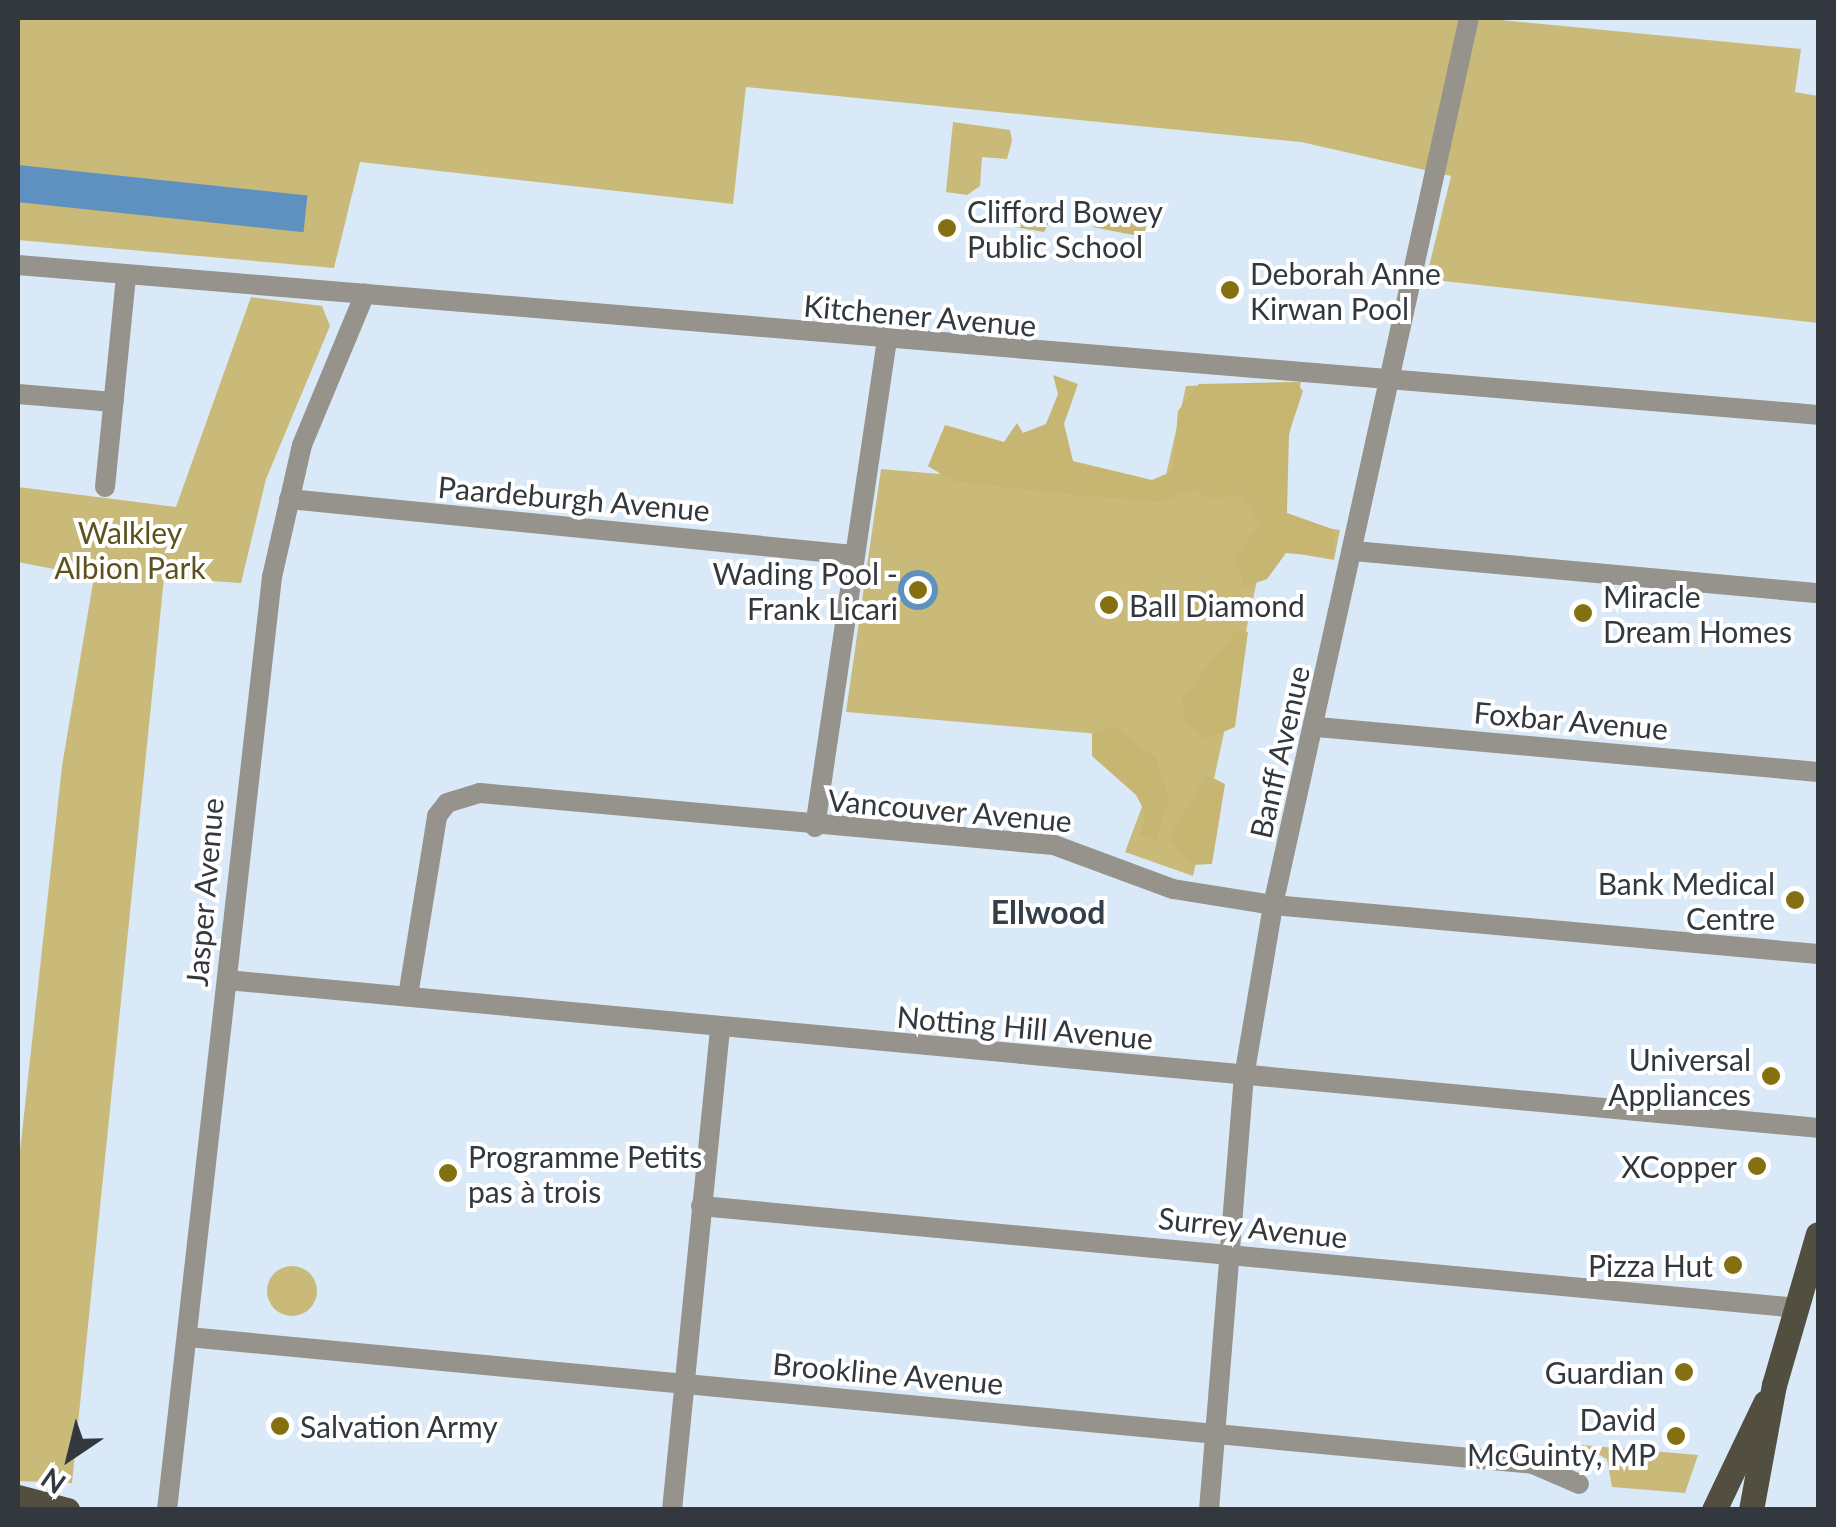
<!DOCTYPE html>
<html>
<head>
<meta charset="utf-8">
<style>
  body { margin:0 }
  #map { position:relative; width:1836px; height:1527px; overflow:hidden; background:#dae9f8; font-family:Lato,sans-serif }
  div>[style] { position:absolute }
  [style*='--x'] { left:calc(var(--x)*1px); top:calc(var(--y)*1px); width:calc(var(--w)*1px); rotate:calc(var(--a)*1deg) }
  .green>* { inset:0; background:#c9ba7a }
  .round { border-radius:50% }
  .forest>* { inset:0; background:#c6b672 }
  .water>* { inset:0; background:#5f91c0; transform-origin:0 0 }
  .minor>* { height:20px; margin:-10px; padding:0 10px; transform-origin:10px; border-radius:10px; background:#95938b }
  .major>* { height:25px; margin:-12.5px; padding:0 12.5px; transform-origin:12.5px; border-radius:12.5px; background:#524f41 }
  .dots>* { width:28px; height:28px; translate:-50% -50%; box-sizing:border-box; border:5px solid #fff; border-radius:50% }
  span { translate:-50% -50%; white-space:nowrap; text-align:center; line-height:1.15; -webkit-text-stroke:8px #fff; paint-order:stroke }
  .poi-label { font-size:30px; color:#32383d }
  .left { translate:0 -50%; text-align:left }
  .right { translate:-100% -50%; text-align:right }
  .street-label { font-size:30px; color:#32383d }
  .park-label { font-size:30px; color:#5d511d }
  .neighbourhood-label { font-size:32px; color:#333f4a; font-weight:700 }
  .frame { position:absolute; inset:0; border:20px solid #32383d; pointer-events:none }
  .north { position:absolute; left:20px; top:1407px; width:100px; height:100px; -webkit-text-stroke:8px #fff; paint-order:stroke; rotate:215deg; font-size:28px; font-weight:700; line-height:40px; text-align:center; color:#32383d }
  .north::after { content:''; display:block; margin:auto; width:35px; height:45px; background:#32383d; clip-path:polygon(50% 0,100% 100%,50% 72%,0 100%) }
</style>
</head>
<body>
<div id="map">
  <div class="green">
    <i style="clip-path:polygon(18px 18px,1480px 18px,1801px 49px,1795px 92px,1818px 96px,1818px 323px,1426px 279px,1451px 176px,1301px 142px,746px 87px,733px 204px,360px 162px,334px 268px,18px 240px)"></i>
    <i style="clip-path:polygon(953px 122px,1010px 130px,1012px 141px,1007px 159px,982px 157px,980px 186px,967px 195px,946px 192px)"></i>
    <i style="clip-path:polygon(251px 297px,322px 306px,330px 326px,266px 479px,241px 583px,164px 578px,72px 1483px,18px 1481px,18px 1170px,62px 766px,94px 577px,18px 562px,18px 487px,176px 507px)"></i>
    <i style="clip-path:polygon(1301px 382px,1270px 521px,1340px 530px,1334px 560px,1264px 548px,1193px 876px,1125px 852px,1143px 804px,1122px 736px,846px 712px,881px 469px,1162px 493px,1186px 386px)"></i>
    <i class="round" style="left:267px;top:1266px;width:50px;height:50px"></i>
    <i style="clip-path:polygon(1581px 1445px,1698px 1455px,1685px 1493px,1612px 1487px,1607px 1459px)"></i>
  </div>
  <div class="forest">
    <i style="clip-path:polygon(1035px 208px,1051px 218px,1044px 232px,986px 222px)"></i>
    <i style="clip-path:polygon(1136px 217px,1147px 221px,1144px 237px,1092px 227px)"></i>
    <i style="clip-path:polygon(1053px 375px,1078px 384px,1064px 424px,1073px 461px,1152px 480px,1173px 471px,1178px 411px,1199px 384px,1296px 382px,1303px 391px,1289px 433px,1287px 513px,1335px 530px,1334px 557px,1286px 553px,1267px 579px,1244px 587px,1234px 556px,1260px 526px,1241px 494px,1213px 500px,1193px 489px,1161px 502px,1065px 494px,952px 481px,928px 466px,945px 425px,1004px 442px,1017px 423px,1023px 433px,1046px 424px,1058px 394px)"></i>
    <i style="clip-path:polygon(1238px 629px,1248px 632px,1235px 727px,1206px 739px,1185px 721px,1182px 698px)"></i>
    <i style="clip-path:polygon(1113px 726px,1156px 758px,1169px 799px,1156px 841px,1140px 835px,1146px 814px,1136px 795px,1092px 756px,1092px 733px)"></i>
    <i style="clip-path:polygon(1207px 775px,1225px 784px,1212px 864px,1191px 865px,1169px 838px)"></i>
  </div>
  <div class="water">
    <i style="left:18px;top:165px;width:291px;height:37px;rotate:6deg"></i>
    <i class="round" style="left:898px;top:570px;width:40px;height:40px"></i>
  </div>
  <div class="minor">
    <i style="--x:18;--y:265;--w:1806;--a:4.76"></i>
    <i style="--x:18;--y:394;--w:96;--a:4.8"></i>
    <i style="--x:105;--y:487;--w:212;--a:-84.3"></i>
    <i style="--x:289;--y:499;--w:567;--a:5.67"></i>
    <i style="--x:1354;--y:551;--w:466;--a:5.2"></i>
    <i style="--x:1317;--y:727;--w:503;--a:5.13"></i>
    <i style="--x:815;--y:827;--w:490;--a:-81.6"></i>
    <i style="--x:227;--y:980;--w:1598;--a:5.31"></i>
    <i style="--x:408;--y:996;--w:182;--a:-80.8"></i>
    <i style="--x:437;--y:816;--w:16;--a:-52"></i>
    <i style="--x:447;--y:803;--w:34;--a:-17"></i>
    <i style="--x:480;--y:793;--w:576;--a:5.18"></i>
    <i style="--x:1054;--y:845;--w:127;--a:20.3"></i>
    <i style="--x:1173;--y:889;--w:101;--a:9.1"></i>
    <i style="--x:1273;--y:905;--w:547;--a:5.14"></i>
    <i style="--x:701;--y:1206;--w:1102;--a:5.31"></i>
    <i style="--x:188;--y:1337;--w:1351;--a:5.39"></i>
    <i style="--x:1533;--y:1464;--w:50;--a:23.5"></i>
    <i style="--x:167;--y:1510;--w:939;--a:-83.58"></i>
    <i style="--x:272;--y:577;--w:135;--a:-77.2"></i>
    <i style="--x:302;--y:445;--w:164;--a:-67.4"></i>
    <i style="--x:672;--y:1510;--w:482;--a:-84.3"></i>
    <i style="--x:1209;--y:1510;--w:434;--a:-85.4"></i>
    <i style="--x:1244;--y:1077;--w:174;--a:-80.4"></i>
    <i style="--x:1273;--y:905;--w:908;--a:-77.54"></i>
  </div>
  <div class="major">
    <i style="--x:18;--y:1497;--w:51;--a:14.9"></i>
    <i style="--x:1714;--y:1510;--w:119;--a:-64.5"></i>
    <i style="--x:1751;--y:1510;--w:127;--a:-79.6"></i>
    <i style="--x:1774;--y:1385;--w:157;--a:-73.8"></i>
  </div>
  <div class="dots">
    <i style="left:947px;top:228px;background:#847010"></i>
    <i style="left:1230px;top:290px;background:#847010"></i>
    <i style="left:918px;top:590px;background:#847010"></i>
    <i style="left:1109px;top:605px;background:#847010"></i>
    <i style="left:1583px;top:613px;background:#847010"></i>
    <i style="left:1795px;top:900px;background:#847010"></i>
    <i style="left:1771px;top:1076px;background:#847010"></i>
    <i style="left:1757px;top:1166px;background:#847010"></i>
    <i style="left:448px;top:1173px;background:#847010"></i>
    <i style="left:1733px;top:1265px;background:#847010"></i>
    <i style="left:1684px;top:1372px;background:#847010"></i>
    <i style="left:280px;top:1426px;background:#847010"></i>
    <i style="left:1676px;top:1436px;background:#847010"></i>
  </div>
  <div class="poi-label">
    <span class="left" style="left:967px;top:228px">Clifford Bowey<br>Public School</span>
    <span class="left" style="left:1250px;top:290px">Deborah Anne<br>Kirwan Pool</span>
    <span class="right" style="left:898px;top:590px">Wading Pool -<br>Frank Licari</span>
    <span class="left" style="left:1603px;top:613px">Miracle<br>Dream Homes</span>
    <span class="left" style="left:1129px;top:605px">Ball Diamond</span>
    <span class="right" style="left:1775px;top:900px">Bank Medical<br>Centre</span>
    <span class="right" style="left:1751px;top:1076px">Universal<br>Appliances</span>
    <span class="left" style="left:468px;top:1173px">Programme Petits<br>pas à trois</span>
    <span class="right" style="left:1737px;top:1166px">XCopper</span>
    <span class="right" style="left:1713px;top:1265px">Pizza Hut</span>
    <span class="right" style="left:1664px;top:1372px">Guardian</span>
    <span class="right" style="left:1656px;top:1436px">David<br>McGuinty, MP</span>
    <span class="left" style="left:300px;top:1426px">Salvation Army</span>
  </div>
  <div class="street-label">
    <span style="left:920px;top:315px;rotate:5deg">Kitchener Avenue</span>
    <span style="left:574px;top:498px;rotate:5deg">Paardeburgh Avenue</span>
    <span style="left:1571px;top:720px;rotate:5deg">Foxbar Avenue</span>
    <span style="left:1279px;top:752px;rotate:-77deg">Banff Avenue</span>
    <span style="left:950px;top:810px;rotate:5deg">Vancouver Avenue</span>
    <span style="left:204px;top:892px;rotate:-85deg">Jasper Avenue</span>
    <span style="left:1025px;top:1027px;rotate:5deg">Notting Hill Avenue</span>
    <span style="left:1253px;top:1227px;rotate:6deg">Surrey Avenue</span>
    <span style="left:888px;top:1373px;rotate:5deg">Brookline Avenue</span>
  </div>
  <div class="park-label">
    <span style="left:130px;top:549px">Walkley<br>Albion Park</span>
  </div>
  <div class="neighbourhood-label">
    <span style="left:1048px;top:912px">Ellwood</span>
  </div>
  <div class="frame"></div>
  <div class="north">N</div>
</div>
</body>
</html>
